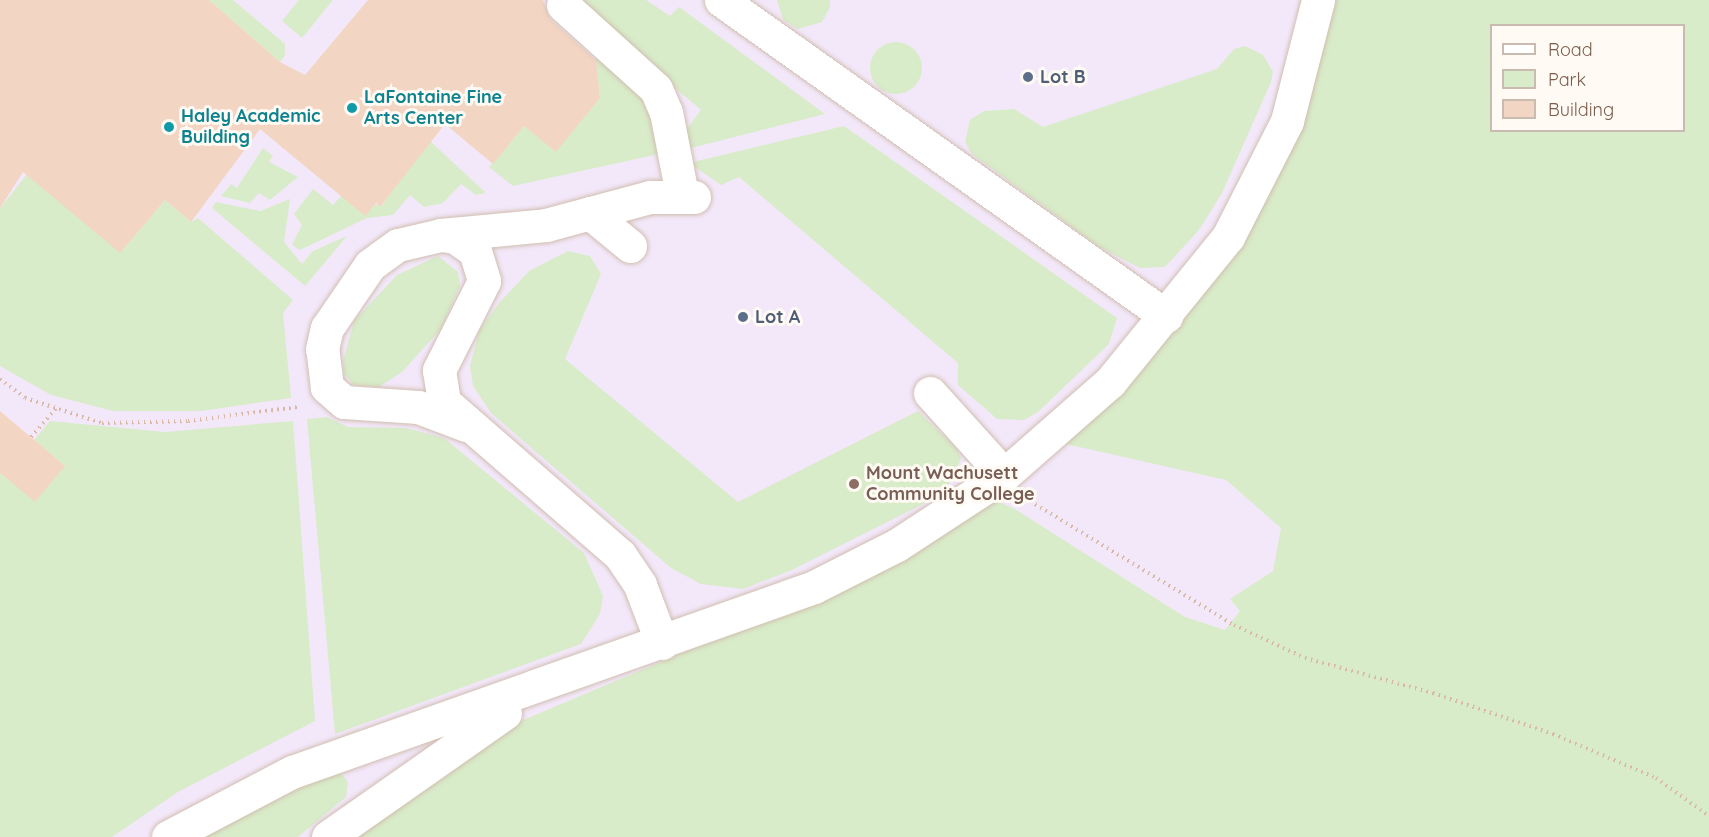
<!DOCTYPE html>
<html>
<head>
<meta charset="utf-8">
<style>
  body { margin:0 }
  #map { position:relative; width:1709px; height:837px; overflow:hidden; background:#fdf6ec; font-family:Quicksand,sans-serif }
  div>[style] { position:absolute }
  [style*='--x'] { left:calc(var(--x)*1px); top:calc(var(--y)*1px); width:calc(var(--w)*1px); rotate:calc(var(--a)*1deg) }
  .education>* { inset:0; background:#f3e8fa }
  .green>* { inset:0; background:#d8ecc9 }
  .round { border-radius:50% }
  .building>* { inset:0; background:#f3d5c3 }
  .path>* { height:4px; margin-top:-2px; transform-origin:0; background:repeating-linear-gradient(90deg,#d9b8a5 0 1.5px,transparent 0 6px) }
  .roads { filter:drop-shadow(0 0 2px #d1beb0) drop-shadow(0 0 2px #d1beb0) }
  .minor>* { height:33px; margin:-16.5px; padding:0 16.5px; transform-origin:16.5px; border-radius:16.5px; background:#fff }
  .dots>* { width:16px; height:16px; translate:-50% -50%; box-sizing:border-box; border:3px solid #fffaf3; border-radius:50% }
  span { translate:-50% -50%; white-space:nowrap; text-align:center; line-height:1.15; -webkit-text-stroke:6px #fffaf3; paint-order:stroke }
  .service-label { font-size:18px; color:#4e5e75; font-weight:700 }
  .left { translate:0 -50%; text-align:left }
  .culture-label { font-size:18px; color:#0d838f; font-weight:700 }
  .education-label { font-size:18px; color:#785e54; font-weight:700 }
  .legend { position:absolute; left:1490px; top:24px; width:195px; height:108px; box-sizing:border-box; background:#fffaf3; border:2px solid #cabbb1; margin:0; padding:8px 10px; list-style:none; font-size:18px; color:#7a5c4d }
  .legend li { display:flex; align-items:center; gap:12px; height:30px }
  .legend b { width:30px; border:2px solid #cabbb1 }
</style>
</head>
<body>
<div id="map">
  <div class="education">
    <i style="clip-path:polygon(evenodd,0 0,1709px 0,1709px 837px,0 837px,0 0,1492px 26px,1684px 26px,1684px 130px,1492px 130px,1492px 26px)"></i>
  </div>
  <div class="green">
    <i style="clip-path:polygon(209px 0,233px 0,285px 44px,285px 55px,280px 62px)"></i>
    <i style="clip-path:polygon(299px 0,333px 0,302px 38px,282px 21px)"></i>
    <i style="clip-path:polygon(571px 0,646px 0,670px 16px,679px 7px,825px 114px,687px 149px,683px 134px,701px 110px)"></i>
    <i style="clip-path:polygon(777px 0,830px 0,830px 7px,822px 22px,798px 29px,783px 20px)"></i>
    <i style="clip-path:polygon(evenodd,1326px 0,1709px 0,1709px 837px,340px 837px,509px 726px,710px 641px,990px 498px,1015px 509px,1185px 617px,1225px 630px,1240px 611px,1230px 599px,1273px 571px,1281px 528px,1226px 480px,1066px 444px,1194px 303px,1326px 0,1492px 26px,1684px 26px,1684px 130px,1492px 130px,1492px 26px)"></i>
    <i class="round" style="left:870px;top:42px;width:52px;height:52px"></i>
    <i style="clip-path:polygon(594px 43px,619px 65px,648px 106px,659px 154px,513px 186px,489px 167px,524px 126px,556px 151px,600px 98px)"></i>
    <i style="clip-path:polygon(1245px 46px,1263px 55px,1273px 72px,1271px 82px,1222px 193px,1199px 230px,1165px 267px,1140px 268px,1099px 247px,972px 154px,965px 142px,970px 120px,984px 111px,1014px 109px,1043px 127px,1217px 69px,1234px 49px)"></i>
    <i style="clip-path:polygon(844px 126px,1117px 318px,1109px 344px,1038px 412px,1024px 420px,997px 419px,958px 385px,958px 363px,739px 177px,721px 185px,689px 163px)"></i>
    <i style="clip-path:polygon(430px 141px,486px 193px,476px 195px,461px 184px,443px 203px,424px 207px,410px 195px,393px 215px,367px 218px,300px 250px,292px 245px,302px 225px,294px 214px,313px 189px,333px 205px,341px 196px,381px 206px)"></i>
    <i style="clip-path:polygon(263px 148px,273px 156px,269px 162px,298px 177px,270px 200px,259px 193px,250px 203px,221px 196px,231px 184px,237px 188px)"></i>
    <i style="clip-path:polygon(45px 152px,120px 253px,165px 200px,191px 222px,198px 218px,293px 300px,283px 313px,291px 398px,201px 411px,113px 411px,51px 395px,0 366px,0 208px)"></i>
    <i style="clip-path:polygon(290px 199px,284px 242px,302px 264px,313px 251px,347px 236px,305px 286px,212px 208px,216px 202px,260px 211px)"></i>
    <i style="clip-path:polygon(568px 251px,590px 256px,601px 274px,565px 359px,738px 502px,918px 411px,956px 448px,961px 458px,953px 479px,937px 497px,792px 570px,743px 589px,701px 584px,671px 568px,491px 413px,473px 386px,470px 366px,479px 331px,499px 303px,529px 271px)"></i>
    <i style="clip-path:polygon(438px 256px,458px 272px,460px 286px,441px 329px,402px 372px,379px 387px,354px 385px,344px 374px,343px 361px,354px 321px,397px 275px)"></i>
    <i style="clip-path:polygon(327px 417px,348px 427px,406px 428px,444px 438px,584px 553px,603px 596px,600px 614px,581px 644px,335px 734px,307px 419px)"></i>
    <i style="clip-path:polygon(50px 421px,165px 432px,293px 421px,315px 721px,178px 792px,112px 837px,0 837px,0 473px,35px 501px,65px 466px,34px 440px)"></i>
    <i style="clip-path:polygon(338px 769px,348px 782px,346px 797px,298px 837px,188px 837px)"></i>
  </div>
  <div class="building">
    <i style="clip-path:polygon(0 0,209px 0,280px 62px,305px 75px,368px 0,543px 0,550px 19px,596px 60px,600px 98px,556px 152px,524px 126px,493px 164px,445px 124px,380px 207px,376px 203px,365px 216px,260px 129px,191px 222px,165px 200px,120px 253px,23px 172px,0 208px)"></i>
    <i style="clip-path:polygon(0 411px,65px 466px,35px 502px,0 473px)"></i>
  </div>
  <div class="path">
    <i style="--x:0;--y:379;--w:31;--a:37"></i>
    <i style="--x:25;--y:398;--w:81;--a:18"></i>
    <i style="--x:102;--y:423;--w:86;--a:-1.3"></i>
    <i style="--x:188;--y:421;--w:111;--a:-7.3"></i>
    <i style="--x:31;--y:437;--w:38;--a:-49"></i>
    <i style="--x:1025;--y:498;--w:245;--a:31.3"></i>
    <i style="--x:1234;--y:625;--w:78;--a:24.9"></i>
    <i style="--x:1305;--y:658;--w:133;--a:15.3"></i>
    <i style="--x:1433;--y:693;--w:127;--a:18.9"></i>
    <i style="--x:1553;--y:734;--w:112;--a:23.1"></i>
    <i style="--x:1656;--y:778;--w:65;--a:35.6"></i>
  </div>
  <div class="roads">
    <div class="minor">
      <i style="--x:721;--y:0;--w:546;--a:35.38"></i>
      <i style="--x:563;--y:5;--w:125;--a:42.1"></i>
      <i style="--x:656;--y:89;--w:25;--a:67"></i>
      <i style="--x:666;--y:112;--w:84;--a:79"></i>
      <i style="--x:590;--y:213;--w:52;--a:39.5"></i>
      <i style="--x:441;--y:235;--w:14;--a:8"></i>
      <i style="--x:455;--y:237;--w:24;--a:35"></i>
      <i style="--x:475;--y:251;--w:31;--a:73"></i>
      <i style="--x:484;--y:281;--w:100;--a:116.8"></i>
      <i style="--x:439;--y:370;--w:32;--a:81"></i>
      <i style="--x:444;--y:402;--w:233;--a:41"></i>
      <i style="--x:620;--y:555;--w:36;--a:56"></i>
      <i style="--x:640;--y:585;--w:62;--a:69.2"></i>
      <i style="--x:930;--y:393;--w:110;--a:47.9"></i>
      <i style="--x:466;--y:425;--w:51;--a:-159.4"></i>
      <i style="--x:418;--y:407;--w:74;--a:-176.1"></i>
      <i style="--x:344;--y:402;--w:23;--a:-139"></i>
      <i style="--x:327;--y:387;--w:38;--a:-97"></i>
      <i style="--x:322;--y:349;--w:22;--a:-77"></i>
      <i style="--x:327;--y:328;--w:76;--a:-55.7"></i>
      <i style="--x:370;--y:265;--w:34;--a:-36"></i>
      <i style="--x:398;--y:245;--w:44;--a:-13.1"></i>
      <i style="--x:441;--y:235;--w:105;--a:-5.4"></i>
      <i style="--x:546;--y:225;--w:108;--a:-15.1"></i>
      <i style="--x:650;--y:197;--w:44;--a:0"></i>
      <i style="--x:168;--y:837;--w:140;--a:-27.7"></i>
      <i style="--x:292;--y:772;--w:554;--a:-19.51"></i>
      <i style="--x:814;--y:587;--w:93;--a:-26.8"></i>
      <i style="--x:897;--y:545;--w:128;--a:-33.2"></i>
      <i style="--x:1004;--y:475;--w:141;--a:-41.3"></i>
      <i style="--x:1110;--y:382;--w:187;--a:-50.9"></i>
      <i style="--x:1228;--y:237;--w:130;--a:-63"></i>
      <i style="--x:1287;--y:121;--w:125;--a:-75.6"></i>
      <i style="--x:328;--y:837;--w:216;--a:-35"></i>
    </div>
  </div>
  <div class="dots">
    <i style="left:1028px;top:77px;background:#5c6f8a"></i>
    <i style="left:352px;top:108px;background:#0f9aa8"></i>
    <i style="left:169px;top:127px;background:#0f9aa8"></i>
    <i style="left:743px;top:317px;background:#5c6f8a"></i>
    <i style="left:854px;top:484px;background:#8d6e63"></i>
  </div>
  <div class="service-label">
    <span class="left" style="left:1040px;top:77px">Lot B</span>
    <span class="left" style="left:755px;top:317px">Lot A</span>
  </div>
  <div class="culture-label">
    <span class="left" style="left:364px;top:108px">LaFontaine Fine<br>Arts Center</span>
    <span class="left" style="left:181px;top:127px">Haley Academic<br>Building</span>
  </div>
  <div class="education-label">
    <span class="left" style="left:866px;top:484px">Mount Wachusett<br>Community College</span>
  </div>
  <ul class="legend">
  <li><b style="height:8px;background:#fff"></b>Road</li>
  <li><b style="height:16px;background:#d8ecc9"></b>Park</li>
  <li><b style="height:16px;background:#f3d5c3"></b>Building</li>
  </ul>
</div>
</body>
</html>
